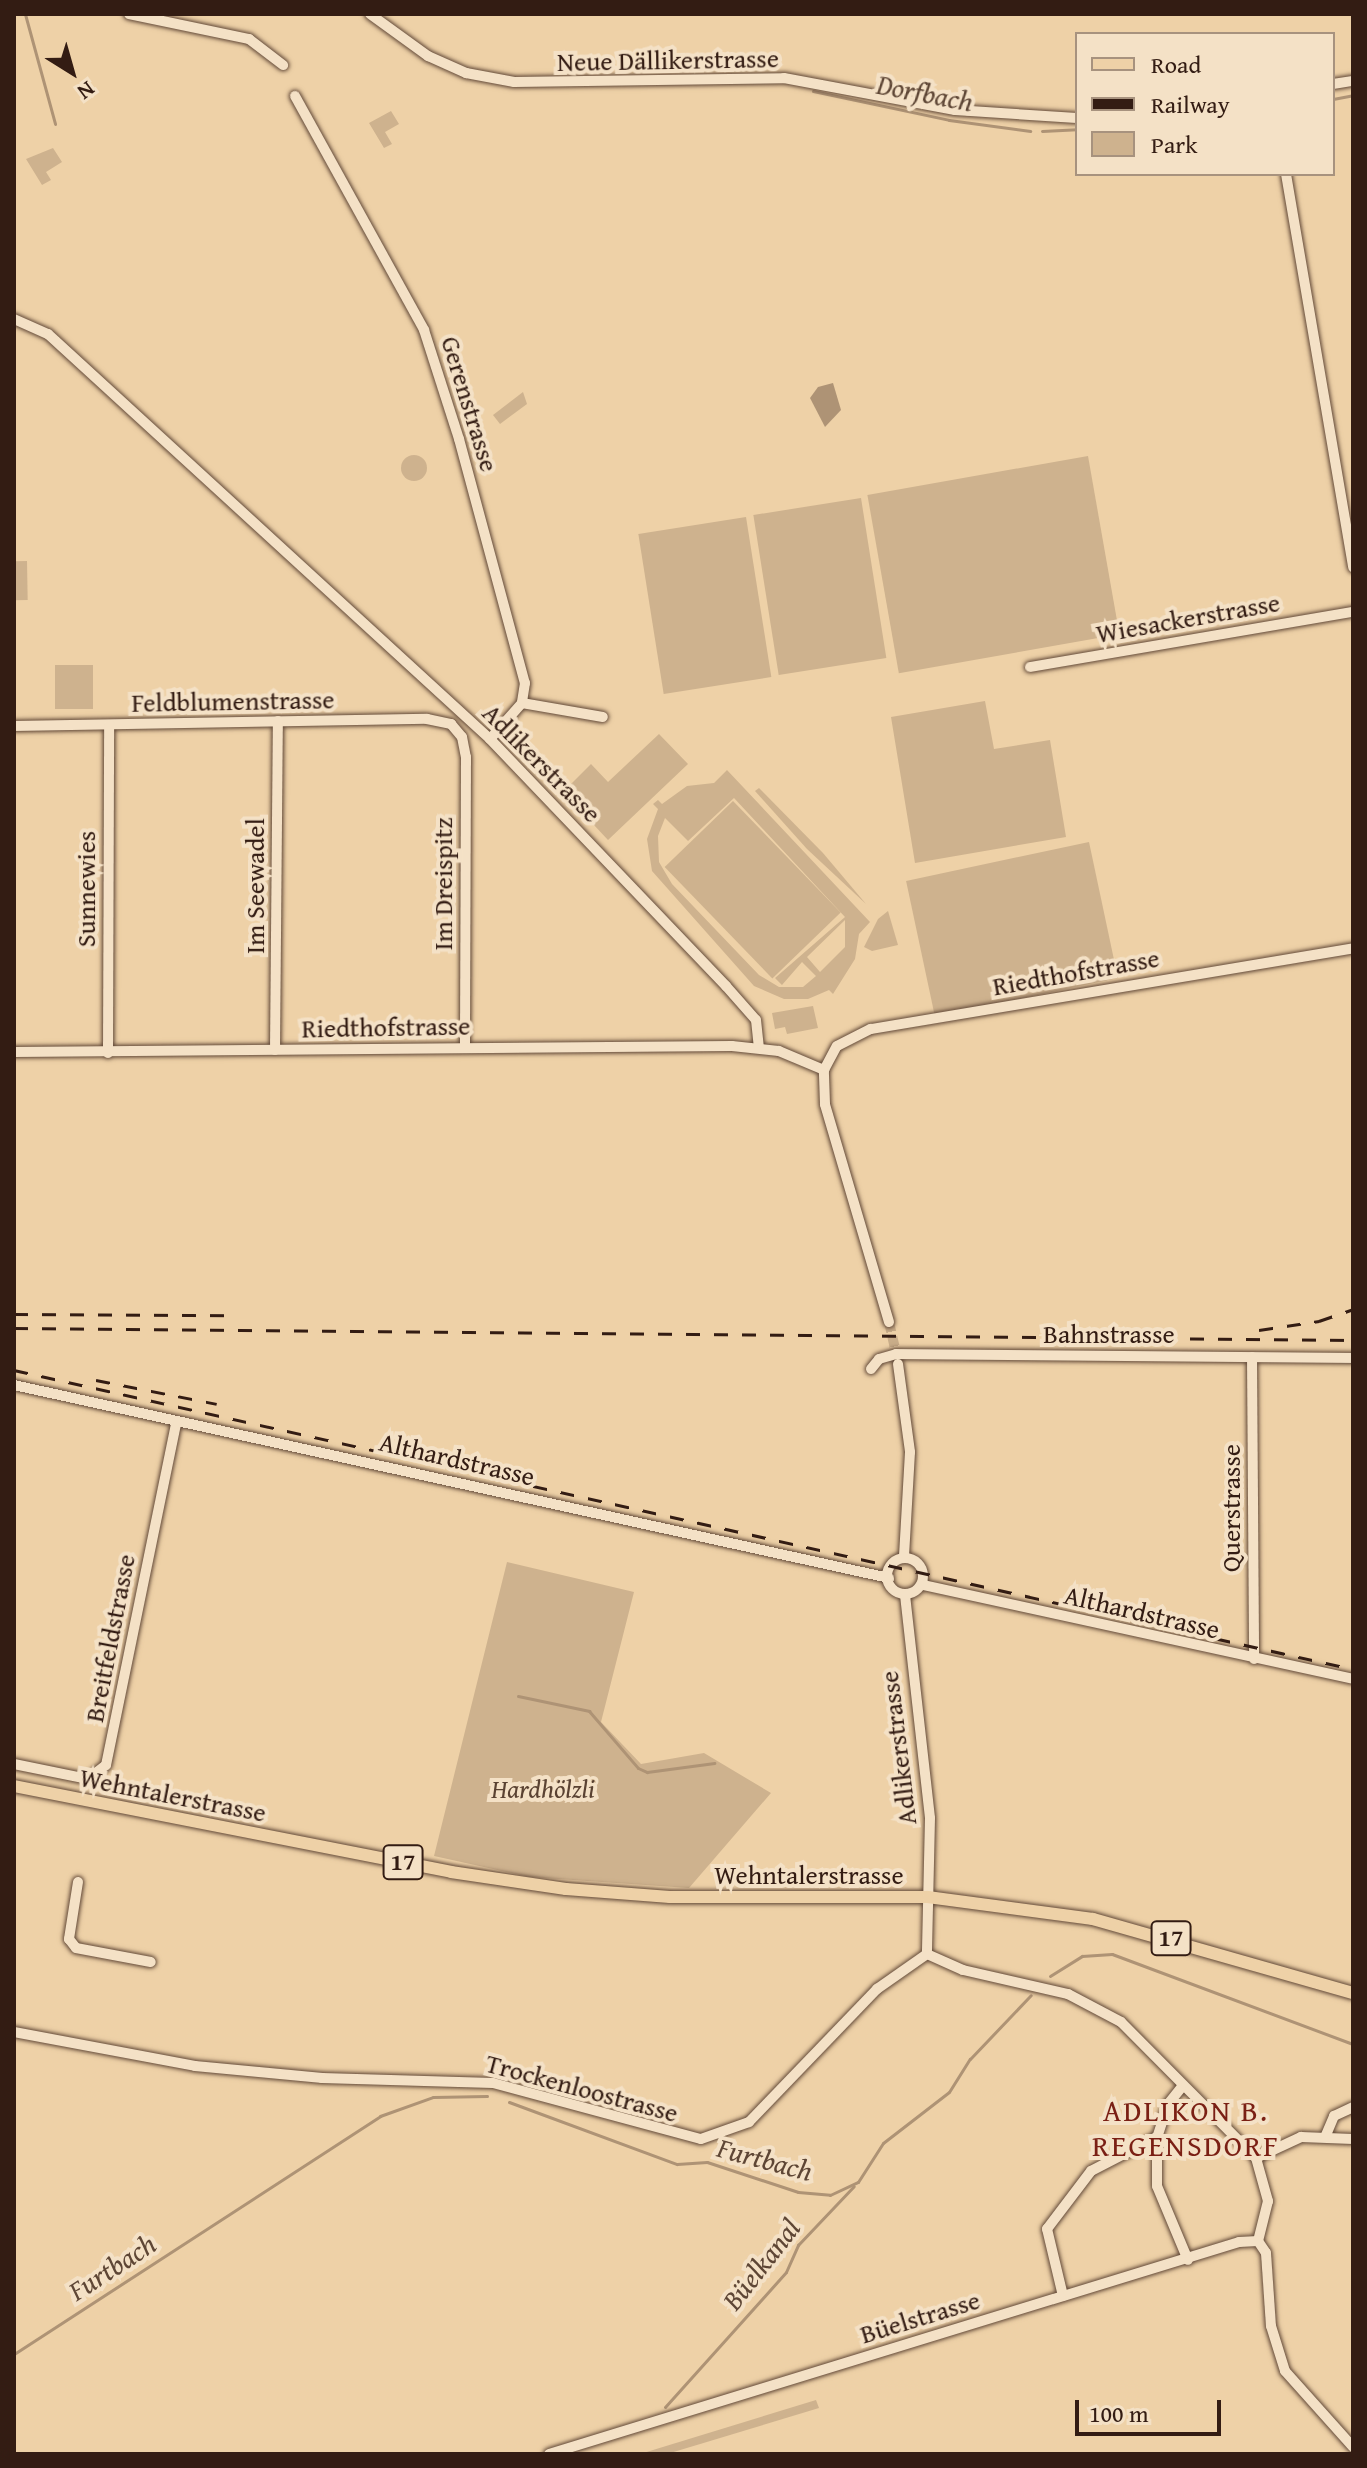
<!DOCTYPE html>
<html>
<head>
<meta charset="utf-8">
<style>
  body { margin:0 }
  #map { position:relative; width:1367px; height:2468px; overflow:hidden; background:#eed1a7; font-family:"Gentium Book Plus",serif }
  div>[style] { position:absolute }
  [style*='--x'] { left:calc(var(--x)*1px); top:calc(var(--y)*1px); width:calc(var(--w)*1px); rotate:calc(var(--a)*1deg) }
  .green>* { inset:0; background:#ceb28e; transform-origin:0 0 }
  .round { border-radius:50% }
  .water>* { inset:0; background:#ae9375 }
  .stream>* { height:3px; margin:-1.5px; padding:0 1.5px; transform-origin:1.5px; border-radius:1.5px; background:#ae9375 }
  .minor-tunnel>* { height:10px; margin-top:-5px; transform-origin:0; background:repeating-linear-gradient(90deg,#c9ad89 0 10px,transparent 0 15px) }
  .roads { filter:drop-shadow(0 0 2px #624938) drop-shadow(0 0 2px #624938) }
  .minor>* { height:10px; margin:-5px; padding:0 5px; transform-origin:5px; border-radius:5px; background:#f4e1c6 }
  .minor>.ring { margin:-5px; padding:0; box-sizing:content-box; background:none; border:10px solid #f4e1c6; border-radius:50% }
  .major>* { height:12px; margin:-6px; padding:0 6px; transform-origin:6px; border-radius:6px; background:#eed1a7 }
  .rail>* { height:3px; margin-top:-1.5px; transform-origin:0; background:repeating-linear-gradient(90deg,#331c13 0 14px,transparent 0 28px) }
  span { translate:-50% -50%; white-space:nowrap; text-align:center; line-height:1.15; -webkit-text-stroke:8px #f4e1c6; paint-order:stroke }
  .shield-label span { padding:2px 6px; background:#f4e1c6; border:2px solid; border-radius:6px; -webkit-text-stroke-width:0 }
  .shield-label { font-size:24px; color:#331c13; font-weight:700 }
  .street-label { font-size:26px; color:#331c13 }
  .park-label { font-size:26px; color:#5a4232; font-style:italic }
  .water-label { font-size:28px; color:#5e4635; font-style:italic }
  .quarter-label { font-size:30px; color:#7a1f14; letter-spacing:2px }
  .frame { position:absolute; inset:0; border:16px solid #331c13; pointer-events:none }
  .legend { position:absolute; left:1075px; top:32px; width:260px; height:144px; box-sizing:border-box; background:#f4e1c6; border:2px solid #a7927e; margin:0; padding:10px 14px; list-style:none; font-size:24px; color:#331c13 }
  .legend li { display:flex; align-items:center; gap:16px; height:40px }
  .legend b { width:40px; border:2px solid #a7927e }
  .north { position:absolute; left:32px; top:32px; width:80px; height:80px; -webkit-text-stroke:6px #f4e1c6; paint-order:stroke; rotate:143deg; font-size:22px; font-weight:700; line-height:32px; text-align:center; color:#331c13 }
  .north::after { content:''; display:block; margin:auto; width:28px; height:36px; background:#331c13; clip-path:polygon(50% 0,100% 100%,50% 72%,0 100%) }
  .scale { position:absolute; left:1075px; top:2400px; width:146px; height:36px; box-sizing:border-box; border:4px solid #331c13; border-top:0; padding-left:10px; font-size:24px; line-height:28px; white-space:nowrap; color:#331c13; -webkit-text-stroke:6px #f4e1c6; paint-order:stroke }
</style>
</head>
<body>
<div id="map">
  <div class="green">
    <i style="clip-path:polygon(391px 111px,399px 124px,385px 132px,392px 144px,384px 148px,369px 123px)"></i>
    <i style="clip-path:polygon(53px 148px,62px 162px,46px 172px,51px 180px,42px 185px,26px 159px)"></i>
    <i style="clip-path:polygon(523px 392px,527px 404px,500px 424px,493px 415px)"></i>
    <i class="round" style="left:401px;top:455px;width:26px;height:26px"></i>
    <i style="left:1088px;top:456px;width:181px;height:224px;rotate:80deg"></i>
    <i style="left:861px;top:498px;width:162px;height:109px;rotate:81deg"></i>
    <i style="left:746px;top:517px;width:162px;height:109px;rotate:81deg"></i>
    <i style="left:27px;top:561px;width:39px;height:13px;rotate:89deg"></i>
    <i style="left:93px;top:665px;width:44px;height:38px;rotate:90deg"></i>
    <i style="clip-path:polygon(985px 701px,994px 749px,1050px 740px,1066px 837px,915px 863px,891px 717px)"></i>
    <i style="clip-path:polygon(659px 734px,688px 764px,608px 840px,563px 792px,591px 764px,608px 782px)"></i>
    <i style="clip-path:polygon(evenodd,727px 770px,870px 922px,859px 934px,855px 959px,833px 994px,829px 990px,808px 999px,784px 999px,754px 986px,652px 871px,647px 839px,658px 809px,653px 804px,658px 800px,662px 804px,687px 786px,714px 783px,727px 770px,734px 798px,845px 917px,775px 978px,782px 985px,802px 962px,816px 976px,803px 987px,779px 987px,759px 975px,672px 884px,659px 862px,658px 836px,665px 818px,688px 841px,734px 798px,727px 770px,845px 920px,845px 947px,820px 972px,807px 957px,845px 920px)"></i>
    <i style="clip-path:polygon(759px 788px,823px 853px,866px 904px,807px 849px,755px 791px)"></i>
    <i style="left:733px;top:801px;width:155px;height:95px;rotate:46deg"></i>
    <i style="left:1089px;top:842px;width:139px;height:187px;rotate:78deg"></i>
    <i style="clip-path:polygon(888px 911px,898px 945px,872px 951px,864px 947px,878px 919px)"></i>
    <i style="clip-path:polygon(813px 1006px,818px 1028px,787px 1034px,785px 1027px,775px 1029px,772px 1013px)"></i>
    <i style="clip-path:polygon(507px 1562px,634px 1592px,601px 1722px,641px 1764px,704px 1753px,771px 1793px,689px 1888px,530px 1877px,434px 1856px)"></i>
    <i style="clip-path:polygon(816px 2400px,819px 2408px,667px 2454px,640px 2454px)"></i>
  </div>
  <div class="water">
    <i style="clip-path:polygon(833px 383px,841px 410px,825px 427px,810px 398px,818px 387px)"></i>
  </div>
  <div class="stream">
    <i style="--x:25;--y:14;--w:114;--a:74.7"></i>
    <i style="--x:813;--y:91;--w:139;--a:12"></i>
    <i style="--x:949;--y:120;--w:82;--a:7.7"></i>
    <i style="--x:1333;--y:99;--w:20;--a:-11"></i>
    <i style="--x:1042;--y:131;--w:35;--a:-3"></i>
    <i style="--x:518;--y:1696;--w:73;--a:11.9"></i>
    <i style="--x:589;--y:1711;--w:75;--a:49.3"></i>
    <i style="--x:638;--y:1768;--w:10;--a:24"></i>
    <i style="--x:647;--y:1772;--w:68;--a:-7.7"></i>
    <i style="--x:1050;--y:1976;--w:38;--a:-32"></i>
    <i style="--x:1082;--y:1956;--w:30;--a:-4"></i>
    <i style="--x:1112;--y:1954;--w:257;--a:20.5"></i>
    <i style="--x:509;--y:2102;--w:179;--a:20.3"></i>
    <i style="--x:677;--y:2164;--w:30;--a:-4"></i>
    <i style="--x:707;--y:2162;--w:96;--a:18.2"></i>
    <i style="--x:798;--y:2192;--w:32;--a:5"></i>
    <i style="--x:830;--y:2195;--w:31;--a:-25"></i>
    <i style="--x:858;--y:2182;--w:46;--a:-57.3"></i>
    <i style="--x:883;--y:2143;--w:83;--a:-37.7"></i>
    <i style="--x:949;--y:2092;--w:39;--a:-58"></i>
    <i style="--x:970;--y:2059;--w:88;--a:-46.4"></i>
    <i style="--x:14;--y:2354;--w:437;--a:-33"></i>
    <i style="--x:380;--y:2116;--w:56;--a:-19.7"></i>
    <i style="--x:433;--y:2097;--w:54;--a:-1.1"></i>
    <i style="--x:665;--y:2407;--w:181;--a:-48.1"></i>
    <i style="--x:786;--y:2272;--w:30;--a:-66"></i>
    <i style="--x:798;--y:2245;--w:81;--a:-46.5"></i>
  </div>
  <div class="minor-tunnel">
    <i style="--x:889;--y:1322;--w:41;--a:77.3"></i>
  </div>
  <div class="roads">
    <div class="minor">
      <i style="--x:129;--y:14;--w:123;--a:11.8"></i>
      <i style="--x:249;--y:39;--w:43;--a:37.4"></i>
      <i style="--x:370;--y:14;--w:72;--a:35.9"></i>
      <i style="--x:428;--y:56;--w:42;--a:24.1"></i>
      <i style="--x:466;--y:73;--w:49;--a:10.6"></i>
      <i style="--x:514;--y:82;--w:270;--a:-0.8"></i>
      <i style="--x:784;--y:78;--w:174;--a:10.6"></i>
      <i style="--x:955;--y:110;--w:122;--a:3.8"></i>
      <i style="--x:1333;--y:84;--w:20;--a:-9"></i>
      <i style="--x:295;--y:96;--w:267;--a:61.1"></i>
      <i style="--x:424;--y:330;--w:114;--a:72.2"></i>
      <i style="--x:459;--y:439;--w:253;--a:74.9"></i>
      <i style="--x:525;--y:683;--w:20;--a:99"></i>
      <i style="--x:522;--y:703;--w:48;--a:131.6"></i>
      <i style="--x:1286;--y:174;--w:399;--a:80.3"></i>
      <i style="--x:14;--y:319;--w:37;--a:24"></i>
      <i style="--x:48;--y:334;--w:599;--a:42.5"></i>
      <i style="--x:490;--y:739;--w:342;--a:46.3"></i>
      <i style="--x:726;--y:986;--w:45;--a:48.6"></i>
      <i style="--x:756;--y:1020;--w:27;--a:84"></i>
      <i style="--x:1030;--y:667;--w:328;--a:-9.7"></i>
      <i style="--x:522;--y:703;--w:82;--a:9.8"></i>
      <i style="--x:14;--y:726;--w:413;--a:-1"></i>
      <i style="--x:427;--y:719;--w:25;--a:12"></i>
      <i style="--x:451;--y:724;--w:17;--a:50"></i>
      <i style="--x:462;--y:737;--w:20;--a:79"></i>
      <i style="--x:466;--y:757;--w:291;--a:90.2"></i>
      <i style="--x:275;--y:1050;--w:329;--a:-89.5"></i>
      <i style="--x:14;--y:1052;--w:718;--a:-0.48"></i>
      <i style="--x:732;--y:1046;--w:47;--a:6.1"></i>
      <i style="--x:779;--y:1051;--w:49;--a:22.9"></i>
      <i style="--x:108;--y:1053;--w:328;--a:-89.8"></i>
      <i style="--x:889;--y:1322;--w:227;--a:-106.4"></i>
      <i style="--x:825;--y:1104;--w:34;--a:-92"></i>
      <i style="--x:824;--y:1070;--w:27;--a:-62"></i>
      <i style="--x:837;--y:1046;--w:38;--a:-27"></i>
      <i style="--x:871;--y:1029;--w:489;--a:-9.5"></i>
      <i style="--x:1252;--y:1357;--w:302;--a:89.6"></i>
      <i style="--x:898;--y:1364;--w:89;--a:82.2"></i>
      <i style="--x:910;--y:1452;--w:105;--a:93.3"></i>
      <i style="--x:871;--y:1369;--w:13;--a:-51"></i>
      <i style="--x:879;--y:1359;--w:18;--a:-16"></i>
      <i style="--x:896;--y:1354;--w:457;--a:0.5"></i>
      <i style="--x:14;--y:1385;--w:896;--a:12.44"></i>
      <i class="ring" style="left:887px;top:1558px;width:26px;height:26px"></i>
      <i style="--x:923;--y:1585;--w:440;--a:12.3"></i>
      <i style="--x:905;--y:1595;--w:224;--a:83.6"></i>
      <i style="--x:930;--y:1818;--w:136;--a:91.3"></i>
      <i style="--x:927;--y:1954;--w:39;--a:24"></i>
      <i style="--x:963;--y:1970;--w:108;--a:12.9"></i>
      <i style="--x:1068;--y:1994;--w:60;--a:27.8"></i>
      <i style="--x:1121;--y:2022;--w:192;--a:45.2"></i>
      <i style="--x:1256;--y:2158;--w:45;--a:74.4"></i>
      <i style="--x:1268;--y:2201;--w:41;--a:104"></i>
      <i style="--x:14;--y:1764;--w:76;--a:11.5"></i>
      <i style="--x:88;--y:1779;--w:23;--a:-38"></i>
      <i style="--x:106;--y:1765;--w:349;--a:-78.4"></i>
      <i style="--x:78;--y:1882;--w:58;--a:99"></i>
      <i style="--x:69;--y:1939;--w:11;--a:52"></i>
      <i style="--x:76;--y:1948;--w:76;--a:10.6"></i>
      <i style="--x:14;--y:2032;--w:184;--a:10.6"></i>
      <i style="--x:195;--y:2066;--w:128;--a:5.4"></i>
      <i style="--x:322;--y:2078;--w:171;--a:1.7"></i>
      <i style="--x:493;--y:2083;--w:215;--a:15.1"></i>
      <i style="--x:701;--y:2139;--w:51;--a:-19.5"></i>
      <i style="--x:749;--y:2122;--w:185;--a:-46.1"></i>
      <i style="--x:877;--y:1989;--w:61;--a:-35"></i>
      <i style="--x:1181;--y:2088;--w:21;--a:129"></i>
      <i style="--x:1168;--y:2104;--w:35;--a:108"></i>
      <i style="--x:1157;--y:2137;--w:49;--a:90"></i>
      <i style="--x:1157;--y:2186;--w:80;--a:67.3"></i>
      <i style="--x:1326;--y:2135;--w:21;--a:-67"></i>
      <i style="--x:1334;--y:2116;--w:21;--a:-25"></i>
      <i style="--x:1256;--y:2158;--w:50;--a:-25"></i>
      <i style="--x:1301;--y:2137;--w:52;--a:2.2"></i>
      <i style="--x:1258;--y:2241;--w:14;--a:56"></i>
      <i style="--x:1266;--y:2253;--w:73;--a:86.1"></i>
      <i style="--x:1271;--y:2326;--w:47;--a:72.7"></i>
      <i style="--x:1285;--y:2371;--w:102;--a:48.2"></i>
      <i style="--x:1063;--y:2296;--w:69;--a:-103.4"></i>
      <i style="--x:1047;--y:2229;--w:73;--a:-52.8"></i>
      <i style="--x:1091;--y:2171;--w:74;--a:-27.3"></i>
      <i style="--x:549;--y:2454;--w:722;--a:-17.08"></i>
      <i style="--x:1239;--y:2242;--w:19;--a:-3"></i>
    </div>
    <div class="major">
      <i style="--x:14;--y:1786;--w:445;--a:11.1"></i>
      <i style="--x:451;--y:1872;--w:116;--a:8.4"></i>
      <i style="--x:566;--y:1889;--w:104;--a:4.4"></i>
      <i style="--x:670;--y:1897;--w:258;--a:0"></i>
      <i style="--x:928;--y:1897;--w:166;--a:7.6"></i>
      <i style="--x:1093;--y:1919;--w:270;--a:15.9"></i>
    </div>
  </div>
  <div class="rail">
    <i style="--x:14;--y:1314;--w:218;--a:0.3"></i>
    <i style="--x:14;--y:1328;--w:1339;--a:0.51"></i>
    <i style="--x:1259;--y:1330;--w:61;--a:-8.5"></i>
    <i style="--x:1319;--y:1321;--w:36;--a:-19"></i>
    <i style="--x:14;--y:1370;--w:1372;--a:12.59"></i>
    <i style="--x:96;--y:1380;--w:123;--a:11.2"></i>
  </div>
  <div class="shield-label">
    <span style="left:403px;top:1862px">17</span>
    <span style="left:1171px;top:1938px">17</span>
  </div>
  <div class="street-label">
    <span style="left:668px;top:60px;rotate:-1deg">Neue Dällikerstrasse</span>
    <span style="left:470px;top:404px;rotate:73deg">Gerenstrasse</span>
    <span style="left:1188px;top:618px;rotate:-10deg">Wiesackerstrasse</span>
    <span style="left:233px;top:701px;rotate:-1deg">Feldblumenstrasse</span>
    <span style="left:542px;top:763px;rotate:45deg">Adlikerstrasse</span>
    <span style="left:443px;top:884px;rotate:-90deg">Im Dreispitz</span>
    <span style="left:255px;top:886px;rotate:-90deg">Im Seewadel</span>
    <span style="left:86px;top:889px;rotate:-90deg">Sunnewies</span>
    <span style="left:1076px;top:972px;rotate:-10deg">Riedthofstrasse</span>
    <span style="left:386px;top:1027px;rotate:-1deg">Riedthofstrasse</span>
    <span style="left:1109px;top:1334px">Bahnstrasse</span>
    <span style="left:457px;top:1459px;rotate:13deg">Althardstrasse</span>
    <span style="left:1231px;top:1508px;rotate:-90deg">Querstrasse</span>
    <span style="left:1142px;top:1612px;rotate:13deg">Althardstrasse</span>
    <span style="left:110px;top:1638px;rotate:-79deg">Breitfeldstrasse</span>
    <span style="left:898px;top:1748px;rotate:-97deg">Adlikerstrasse</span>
    <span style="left:173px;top:1795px;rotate:11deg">Wehntalerstrasse</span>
    <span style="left:809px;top:1875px">Wehntalerstrasse</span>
    <span style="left:582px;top:2088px;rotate:15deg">Trockenloostrasse</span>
    <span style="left:920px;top:2317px;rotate:-17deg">Büelstrasse</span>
  </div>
  <div class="park-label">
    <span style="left:543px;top:1789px">Hardhölzli</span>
  </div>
  <div class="water-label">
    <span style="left:925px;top:93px;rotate:11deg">Dorfbach</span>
    <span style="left:765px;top:2159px;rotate:15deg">Furtbach</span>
    <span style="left:761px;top:2264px;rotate:-52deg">Büelkanal</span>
    <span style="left:112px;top:2267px;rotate:-33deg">Furtbach</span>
  </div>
  <div class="quarter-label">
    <span style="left:1186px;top:2127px">ADLIKON B.<br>REGENSDORF</span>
  </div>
  <div class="frame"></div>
  <ul class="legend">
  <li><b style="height:10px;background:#eed1a7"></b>Road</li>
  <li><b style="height:10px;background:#331c13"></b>Railway</li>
  <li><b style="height:22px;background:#ceb28e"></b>Park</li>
  </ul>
  <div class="north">N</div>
  <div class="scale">100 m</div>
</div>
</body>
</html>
